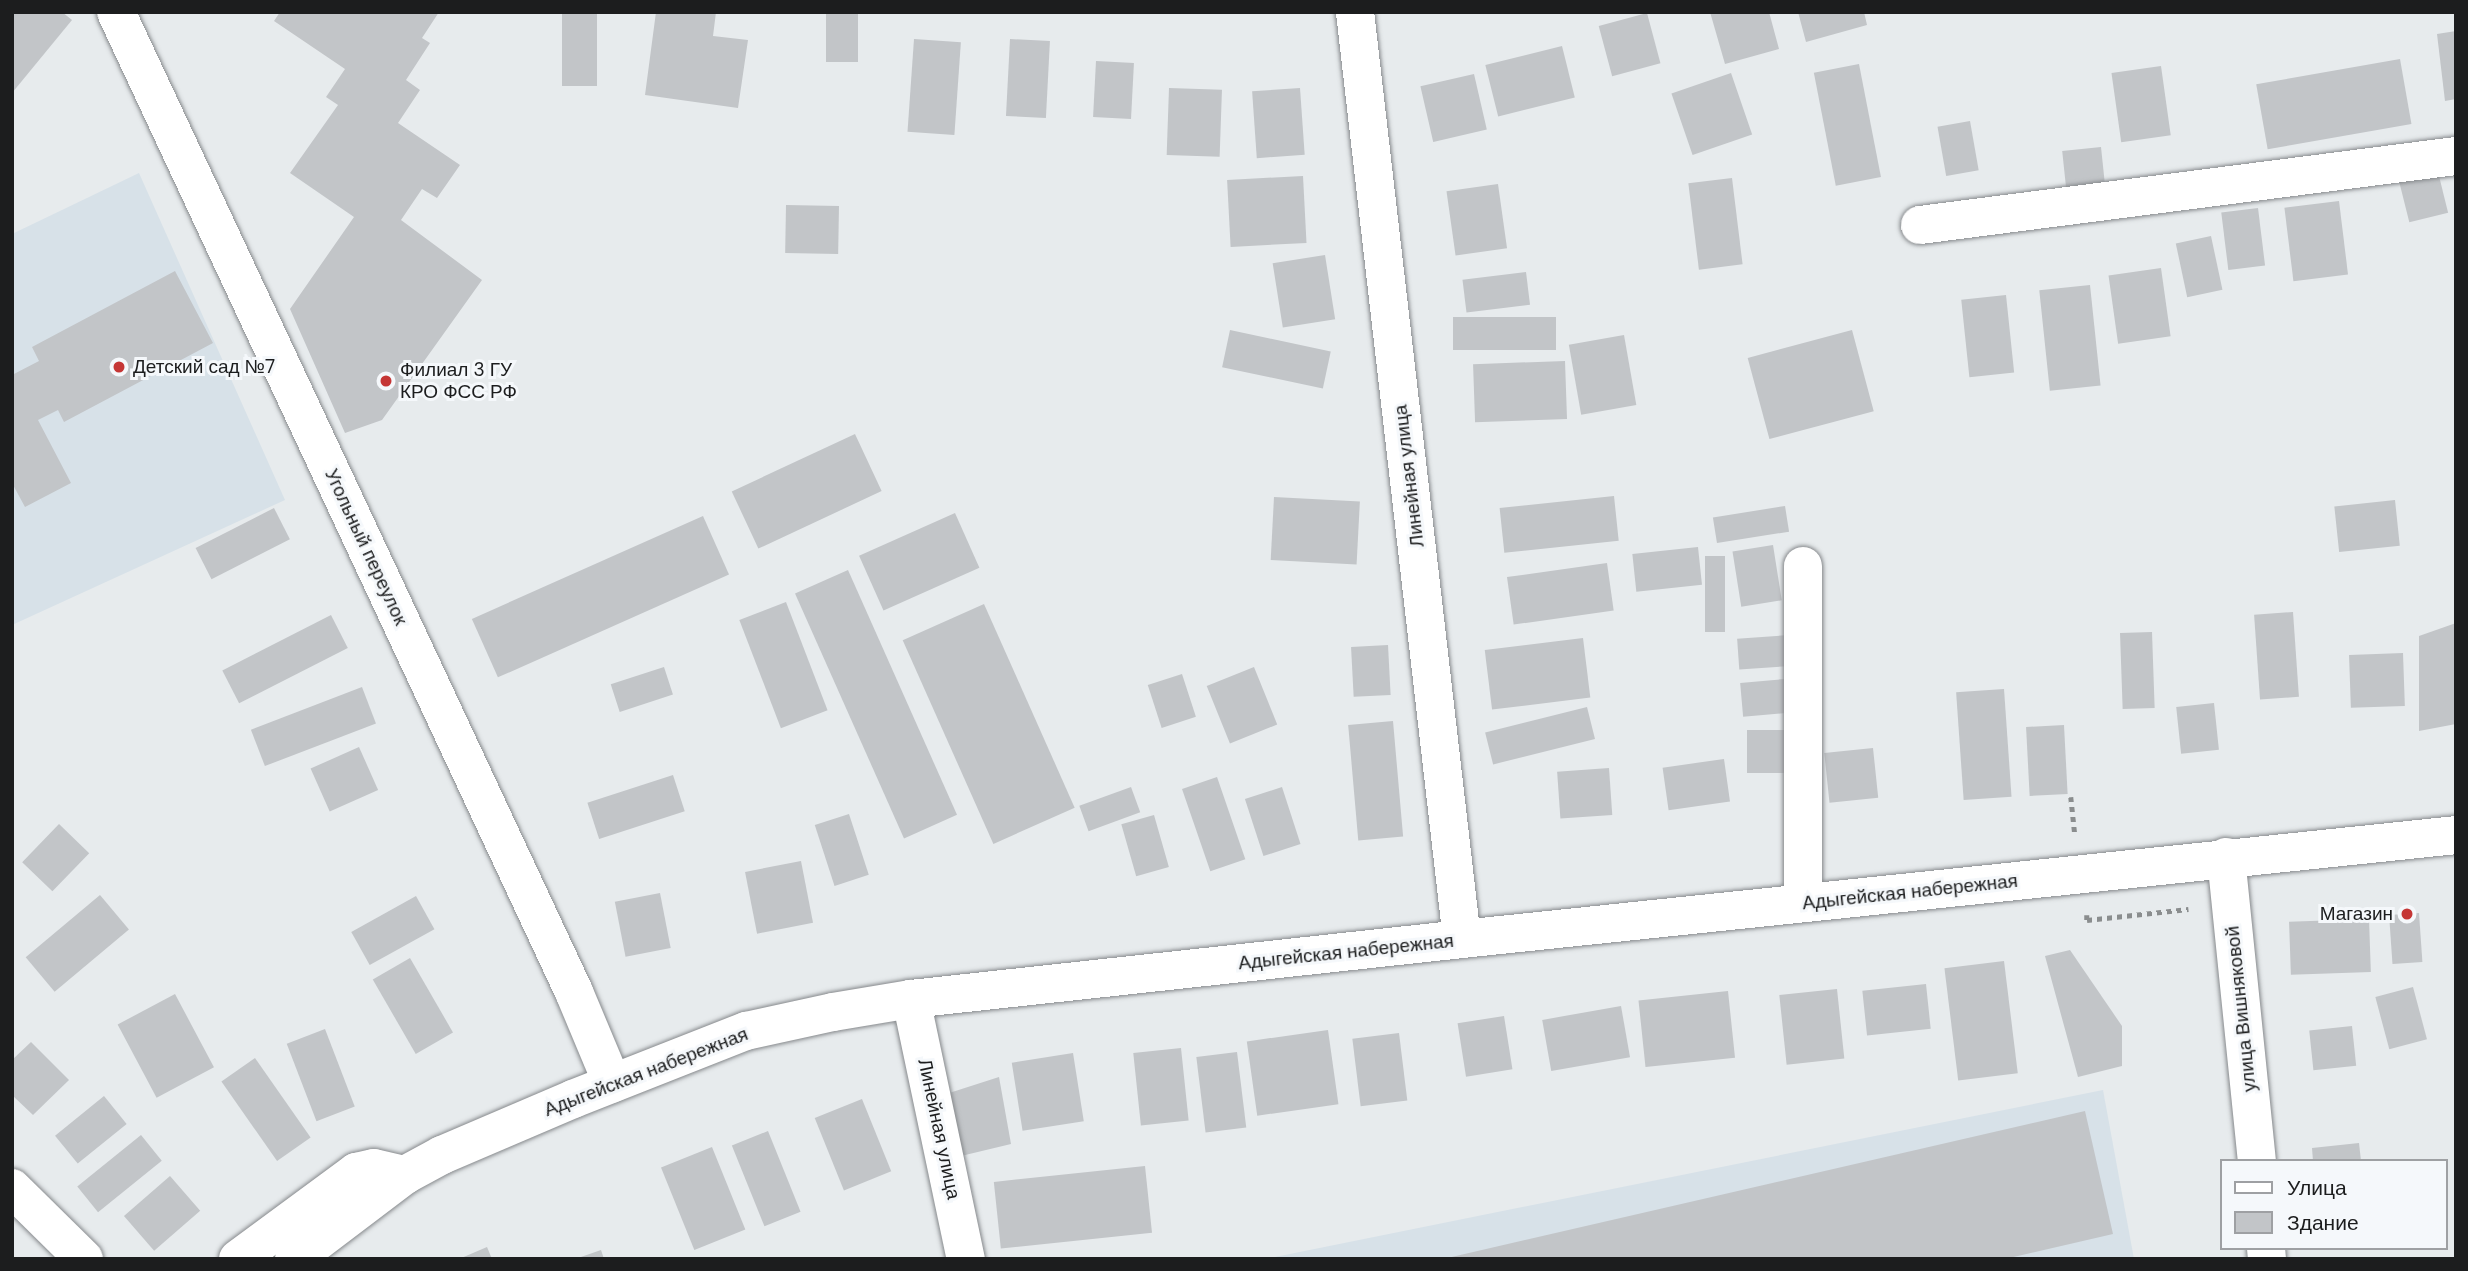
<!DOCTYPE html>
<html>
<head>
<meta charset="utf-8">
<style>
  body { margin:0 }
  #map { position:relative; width:2468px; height:1271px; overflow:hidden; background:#e7ebed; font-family:"DM Sans",sans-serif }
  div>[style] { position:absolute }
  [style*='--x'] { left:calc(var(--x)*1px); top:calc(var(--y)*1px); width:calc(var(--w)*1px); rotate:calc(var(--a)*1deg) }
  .built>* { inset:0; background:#d7e1e8 }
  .building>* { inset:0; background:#c2c5c8; transform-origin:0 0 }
  .path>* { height:4.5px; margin-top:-2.25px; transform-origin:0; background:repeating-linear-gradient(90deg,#8a8d8e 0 5px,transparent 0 10px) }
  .roads { filter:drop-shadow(0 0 2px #86898c) drop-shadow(0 0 2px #86898c) }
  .minor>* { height:38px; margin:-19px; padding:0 19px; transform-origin:19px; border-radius:19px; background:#fff }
  .dots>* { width:19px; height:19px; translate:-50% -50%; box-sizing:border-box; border:4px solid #f5f8fb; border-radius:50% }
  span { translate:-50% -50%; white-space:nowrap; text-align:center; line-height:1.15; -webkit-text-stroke:6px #f5f8fb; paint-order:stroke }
  .poi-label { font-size:19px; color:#1c1d1e }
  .left { translate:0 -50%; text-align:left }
  .right { translate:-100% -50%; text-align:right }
  .street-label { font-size:19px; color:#1c1d1e }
  .frame { position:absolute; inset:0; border:14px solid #1c1d1e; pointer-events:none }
  .legend { position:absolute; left:2220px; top:1159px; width:228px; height:91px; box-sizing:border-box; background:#f5f8fb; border:2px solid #9ea0a3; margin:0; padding:9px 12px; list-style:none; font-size:21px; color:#1c1d1e }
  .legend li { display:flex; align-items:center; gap:14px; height:35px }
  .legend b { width:35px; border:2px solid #9ea0a3 }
</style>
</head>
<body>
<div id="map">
  <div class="built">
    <i style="clip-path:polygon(139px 173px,285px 500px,12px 625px,12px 234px)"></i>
    <i style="clip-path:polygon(2103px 1090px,2134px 1259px,1265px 1259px)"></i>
  </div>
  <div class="building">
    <i style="clip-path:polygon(12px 12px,62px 12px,72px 20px,12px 93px)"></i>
    <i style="clip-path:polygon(280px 12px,439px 12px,422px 38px,430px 43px,406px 80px,420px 90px,398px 123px,460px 165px,437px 198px,422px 189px,401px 220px,482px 280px,382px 420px,345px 433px,290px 309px,354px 217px,290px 173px,338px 105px,326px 97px,345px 69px,274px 21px)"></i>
    <i style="left:562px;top:12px;width:35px;height:74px"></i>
    <i style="clip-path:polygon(656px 12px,716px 12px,713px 36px,748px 40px,738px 108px,645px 95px)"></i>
    <i style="left:826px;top:12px;width:32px;height:50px"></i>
    <i style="clip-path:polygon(1710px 12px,1769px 12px,1779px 49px,1725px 64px)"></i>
    <i style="clip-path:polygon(1798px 12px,1864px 12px,1867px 25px,1806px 42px)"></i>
    <i style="left:1647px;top:13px;width:52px;height:50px;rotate:75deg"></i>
    <i style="clip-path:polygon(2456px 31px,2456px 99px,2445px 101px,2437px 34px)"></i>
    <i style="left:914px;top:39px;width:47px;height:93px;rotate:4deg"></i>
    <i style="left:1010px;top:39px;width:40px;height:77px;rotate:3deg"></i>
    <i style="left:1562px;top:46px;width:53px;height:79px;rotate:76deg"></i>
    <i style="left:2400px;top:59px;width:66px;height:146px;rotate:80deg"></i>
    <i style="left:1096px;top:61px;width:38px;height:56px;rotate:3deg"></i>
    <i style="left:1859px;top:64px;width:115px;height:46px;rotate:79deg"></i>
    <i style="left:2161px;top:66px;width:70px;height:50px;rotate:82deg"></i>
    <i style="left:1731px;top:73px;width:65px;height:63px;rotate:71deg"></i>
    <i style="left:1474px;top:74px;width:57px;height:55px;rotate:77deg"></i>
    <i style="left:1169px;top:88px;width:53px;height:67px;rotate:2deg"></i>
    <i style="left:1300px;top:88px;width:67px;height:48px;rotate:86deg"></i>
    <i style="left:1970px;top:121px;width:50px;height:33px;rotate:80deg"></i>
    <i style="left:2101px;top:147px;width:36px;height:39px;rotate:84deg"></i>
    <i style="left:2437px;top:168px;width:46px;height:40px;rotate:76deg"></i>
    <i style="left:1303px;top:176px;width:67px;height:76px;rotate:87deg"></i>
    <i style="left:1732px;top:178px;width:87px;height:44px;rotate:83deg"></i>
    <i style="left:1498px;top:184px;width:65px;height:52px;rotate:82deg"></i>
    <i style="left:2339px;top:201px;width:74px;height:55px;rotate:83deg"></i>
    <i style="left:786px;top:205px;width:53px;height:48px;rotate:1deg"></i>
    <i style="left:2258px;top:208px;width:58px;height:37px;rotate:83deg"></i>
    <i style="left:2211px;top:236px;width:55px;height:36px;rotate:78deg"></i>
    <i style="left:1325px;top:255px;width:65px;height:53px;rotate:81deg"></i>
    <i style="left:2161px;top:268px;width:69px;height:53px;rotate:82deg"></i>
    <i style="clip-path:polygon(175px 271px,213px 343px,64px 422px,58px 410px,38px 420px,71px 483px,25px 507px,12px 483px,12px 375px,39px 361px,32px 347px)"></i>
    <i style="left:1526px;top:272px;width:33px;height:64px;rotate:83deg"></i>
    <i style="left:2090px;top:285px;width:101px;height:51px;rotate:84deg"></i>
    <i style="left:2006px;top:295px;width:78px;height:45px;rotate:84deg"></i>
    <i style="left:1453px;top:317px;width:103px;height:33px"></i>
    <i style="left:1230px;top:330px;width:103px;height:38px;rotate:12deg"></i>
    <i style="left:1852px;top:330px;width:84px;height:108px;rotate:75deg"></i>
    <i style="left:1624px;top:335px;width:71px;height:56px;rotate:80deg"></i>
    <i style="left:1565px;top:361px;width:58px;height:92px;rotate:88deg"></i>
    <i style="left:855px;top:434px;width:63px;height:136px;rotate:65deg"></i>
    <i style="left:1614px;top:496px;width:45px;height:115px;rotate:84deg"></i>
    <i style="left:1274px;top:497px;width:86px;height:63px;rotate:3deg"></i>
    <i style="left:2395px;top:500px;width:46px;height:61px;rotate:84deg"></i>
    <i style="left:1785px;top:506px;width:26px;height:73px;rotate:81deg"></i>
    <i style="left:274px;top:508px;width:35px;height:88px;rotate:63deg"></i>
    <i style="left:955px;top:513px;width:60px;height:105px;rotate:66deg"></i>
    <i style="left:703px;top:516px;width:64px;height:253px;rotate:66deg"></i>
    <i style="left:1773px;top:545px;width:56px;height:41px;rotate:81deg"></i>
    <i style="left:1698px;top:547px;width:38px;height:66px;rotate:84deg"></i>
    <i style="left:1705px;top:556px;width:20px;height:76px"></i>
    <i style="left:1607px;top:563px;width:48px;height:101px;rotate:82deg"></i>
    <i style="left:848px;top:570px;width:268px;height:58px;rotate:66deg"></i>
    <i style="left:786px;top:602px;width:116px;height:50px;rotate:69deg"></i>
    <i style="left:984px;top:604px;width:223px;height:89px;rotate:66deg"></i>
    <i style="left:2293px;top:612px;width:85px;height:39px;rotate:86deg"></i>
    <i style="left:331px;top:615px;width:37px;height:122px;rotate:63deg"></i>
    <i style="clip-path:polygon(2456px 623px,2456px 724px,2419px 731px,2419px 636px)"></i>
    <i style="left:2152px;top:632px;width:76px;height:32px;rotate:88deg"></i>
    <i style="left:1789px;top:635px;width:31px;height:52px;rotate:86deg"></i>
    <i style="left:1583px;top:638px;width:60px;height:99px;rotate:83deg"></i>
    <i style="left:1388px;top:645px;width:50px;height:37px;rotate:87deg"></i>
    <i style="left:2403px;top:653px;width:53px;height:54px;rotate:88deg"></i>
    <i style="left:664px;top:667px;width:29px;height:56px;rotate:72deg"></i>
    <i style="left:1254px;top:667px;width:62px;height:51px;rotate:68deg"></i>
    <i style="left:1182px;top:674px;width:45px;height:36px;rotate:72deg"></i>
    <i style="left:1785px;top:679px;width:34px;height:45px;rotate:85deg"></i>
    <i style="left:362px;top:687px;width:39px;height:119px;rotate:69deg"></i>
    <i style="left:2004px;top:689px;width:108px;height:48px;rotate:86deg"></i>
    <i style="left:2214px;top:703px;width:47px;height:38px;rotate:84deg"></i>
    <i style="left:1587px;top:707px;width:33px;height:105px;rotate:76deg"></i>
    <i style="left:1393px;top:721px;width:116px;height:45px;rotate:85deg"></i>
    <i style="left:2064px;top:725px;width:69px;height:38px;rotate:87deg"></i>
    <i style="left:1790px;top:730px;width:43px;height:43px;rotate:90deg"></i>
    <i style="left:359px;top:747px;width:47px;height:53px;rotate:66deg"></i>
    <i style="left:1873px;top:748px;width:50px;height:49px;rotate:84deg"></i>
    <i style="left:1724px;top:759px;width:43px;height:62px;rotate:82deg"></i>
    <i style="left:1609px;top:768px;width:47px;height:52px;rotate:86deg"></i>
    <i style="left:673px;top:775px;width:38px;height:90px;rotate:72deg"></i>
    <i style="left:1217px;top:777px;width:87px;height:37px;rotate:71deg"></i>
    <i style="left:1131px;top:787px;width:27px;height:55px;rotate:70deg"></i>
    <i style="left:1282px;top:787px;width:60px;height:39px;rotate:72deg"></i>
    <i style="left:849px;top:814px;width:64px;height:36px;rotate:72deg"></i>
    <i style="left:1154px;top:815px;width:54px;height:34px;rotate:74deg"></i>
    <i style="left:59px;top:824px;width:42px;height:53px;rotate:44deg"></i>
    <i style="left:801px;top:861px;width:63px;height:57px;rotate:79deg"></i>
    <i style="left:660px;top:893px;width:56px;height:46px;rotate:79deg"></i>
    <i style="left:100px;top:895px;width:45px;height:97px;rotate:50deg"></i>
    <i style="left:416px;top:896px;width:38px;height:74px;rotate:61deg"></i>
    <i style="left:2419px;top:913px;width:49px;height:30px;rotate:86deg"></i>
    <i style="left:2369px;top:919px;width:53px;height:80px;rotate:88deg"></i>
    <i style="clip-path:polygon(2070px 950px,2122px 1026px,2122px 1066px,2078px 1077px,2045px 956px)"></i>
    <i style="left:410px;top:958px;width:86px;height:43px;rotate:60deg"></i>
    <i style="left:2004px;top:961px;width:113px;height:60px;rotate:83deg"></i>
    <i style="left:1926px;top:984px;width:45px;height:64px;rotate:84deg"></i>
    <i style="left:2413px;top:987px;width:54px;height:39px;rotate:75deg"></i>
    <i style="left:1837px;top:989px;width:70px;height:58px;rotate:84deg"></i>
    <i style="left:1728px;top:991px;width:67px;height:90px;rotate:84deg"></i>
    <i style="left:175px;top:994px;width:83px;height:65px;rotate:62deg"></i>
    <i style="left:1621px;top:1006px;width:52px;height:80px;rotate:80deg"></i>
    <i style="left:1504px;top:1016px;width:54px;height:47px;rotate:81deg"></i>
    <i style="left:2352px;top:1026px;width:40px;height:43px;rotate:84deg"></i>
    <i style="left:325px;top:1029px;width:83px;height:41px;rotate:69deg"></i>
    <i style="left:1328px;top:1030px;width:75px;height:82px;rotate:82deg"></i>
    <i style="left:1399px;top:1033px;width:68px;height:47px;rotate:83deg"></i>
    <i style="clip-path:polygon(31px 1042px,69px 1080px,33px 1115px,12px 1095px,12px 1060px)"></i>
    <i style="left:1181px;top:1048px;width:73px;height:48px;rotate:84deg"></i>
    <i style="left:1237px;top:1052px;width:76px;height:41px;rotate:83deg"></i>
    <i style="left:1073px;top:1053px;width:69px;height:62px;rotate:81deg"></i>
    <i style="left:255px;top:1058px;width:97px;height:41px;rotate:55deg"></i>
    <i style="clip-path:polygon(999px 1077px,1011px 1144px,961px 1156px,943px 1095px)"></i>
    <i style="left:104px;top:1096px;width:36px;height:63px;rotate:51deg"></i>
    <i style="left:862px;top:1099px;width:78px;height:51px;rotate:68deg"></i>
    <i style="clip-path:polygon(2085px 1111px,2113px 1234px,2005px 1259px,1443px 1259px)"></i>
    <i style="left:768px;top:1131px;width:87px;height:39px;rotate:68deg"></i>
    <i style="left:141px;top:1135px;width:33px;height:82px;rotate:51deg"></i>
    <i style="clip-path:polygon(2359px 1143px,2361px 1161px,2313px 1161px,2312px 1148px)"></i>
    <i style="left:712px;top:1147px;width:89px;height:55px;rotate:68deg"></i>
    <i style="left:1145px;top:1166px;width:67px;height:152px;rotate:84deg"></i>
    <i style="left:170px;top:1176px;width:46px;height:61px;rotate:49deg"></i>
    <i style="clip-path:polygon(487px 1247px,492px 1259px,459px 1259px)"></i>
    <i style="clip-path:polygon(601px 1250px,604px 1259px,578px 1259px,578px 1258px)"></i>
  </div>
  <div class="path">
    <i style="--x:2071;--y:797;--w:36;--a:84"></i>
    <i style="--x:2087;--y:915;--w:5;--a:90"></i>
    <i style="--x:2087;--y:920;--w:102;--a:-6.2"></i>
  </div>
  <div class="roads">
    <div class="minor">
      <i style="--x:116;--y:12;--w:1082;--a:64.95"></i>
      <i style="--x:574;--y:992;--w:99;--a:67.3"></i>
      <i style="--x:1355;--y:12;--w:933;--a:83.42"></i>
      <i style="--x:1920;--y:225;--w:540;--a:-7.34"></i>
      <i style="--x:2226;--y:857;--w:306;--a:84.2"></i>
      <i style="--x:1803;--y:903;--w:337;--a:-90"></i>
      <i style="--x:911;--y:999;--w:266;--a:78.1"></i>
      <i style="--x:12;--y:1188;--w:101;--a:44.6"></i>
      <i style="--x:2266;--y:1248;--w:11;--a:85"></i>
      <i style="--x:238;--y:1259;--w:147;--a:-36.4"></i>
      <i style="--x:356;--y:1172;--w:18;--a:-13"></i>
      <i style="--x:374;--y:1168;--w:32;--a:13"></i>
      <i style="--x:294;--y:1259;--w:139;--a:-37.1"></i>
      <i style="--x:405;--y:1175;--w:42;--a:-28.4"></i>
      <i style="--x:442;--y:1155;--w:142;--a:-23.1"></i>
      <i style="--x:573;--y:1099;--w:186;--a:-21.5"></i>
      <i style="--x:746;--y:1031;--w:89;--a:-12.3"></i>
      <i style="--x:833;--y:1012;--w:79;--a:-9.5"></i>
      <i style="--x:911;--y:999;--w:554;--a:-6.21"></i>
      <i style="--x:1462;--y:939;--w:999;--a:-5.97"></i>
    </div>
  </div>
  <div class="dots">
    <i style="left:119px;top:367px;background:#c53635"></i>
    <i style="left:386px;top:381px;background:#c53635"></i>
    <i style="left:2407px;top:914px;background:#c53635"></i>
  </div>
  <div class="poi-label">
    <span class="left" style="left:133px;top:367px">Детский сад №7</span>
    <span class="left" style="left:400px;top:381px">Филиал 3 ГУ<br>КРО ФСС РФ</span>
    <span class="right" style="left:2393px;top:914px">Магазин</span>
  </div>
  <div class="street-label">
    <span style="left:1409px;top:476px;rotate:-97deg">Линейная улица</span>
    <span style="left:366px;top:547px;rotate:65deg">Угольный переулок</span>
    <span style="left:1910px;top:892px;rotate:-6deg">Адыгейская набережная</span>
    <span style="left:1346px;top:952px;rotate:-6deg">Адыгейская набережная</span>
    <span style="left:2241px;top:1009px;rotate:-96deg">улица Вишняковой</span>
    <span style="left:646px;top:1072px;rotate:-21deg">Адыгейская набережная</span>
    <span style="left:939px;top:1129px;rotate:78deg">Линейная улица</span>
  </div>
  <div class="frame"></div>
  <ul class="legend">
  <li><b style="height:9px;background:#fff"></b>Улица</li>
  <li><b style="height:19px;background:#c2c5c8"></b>Здание</li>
  </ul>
</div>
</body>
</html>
